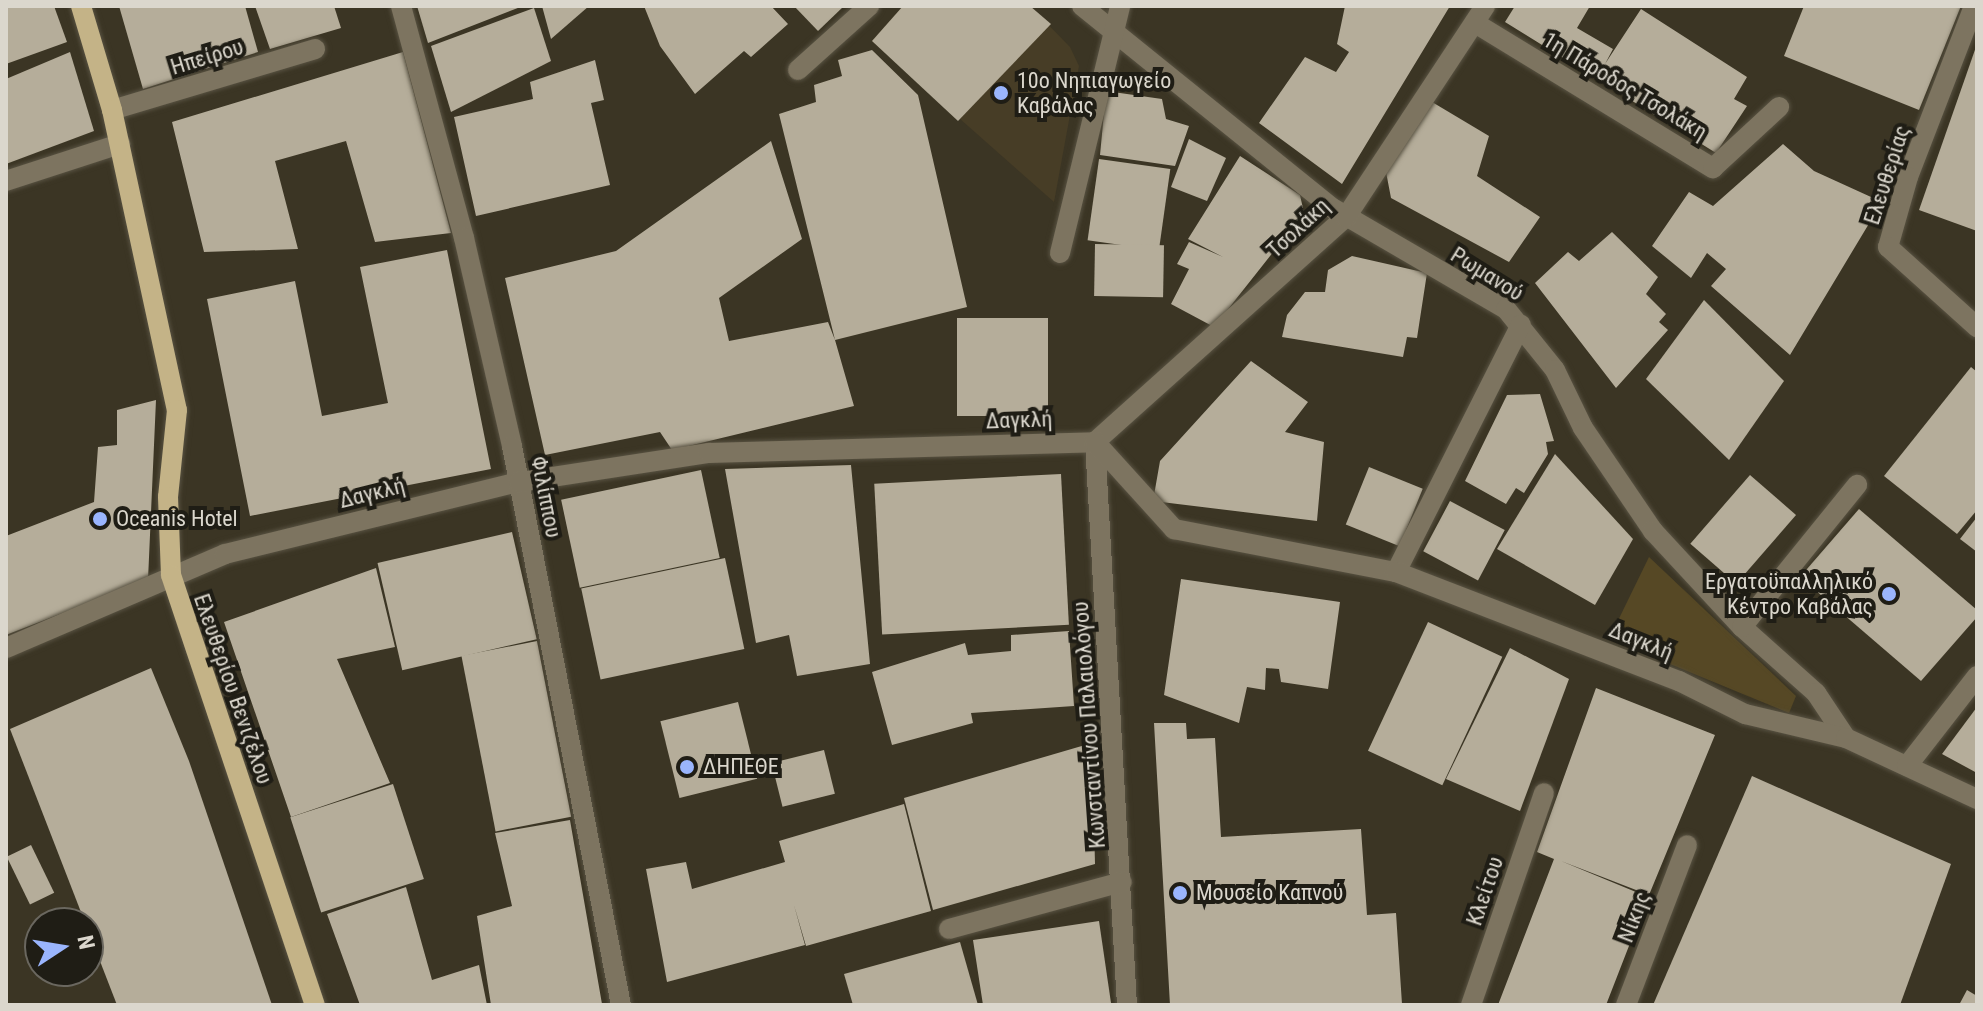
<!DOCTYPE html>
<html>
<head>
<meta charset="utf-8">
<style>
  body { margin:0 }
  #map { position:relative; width:1983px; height:1011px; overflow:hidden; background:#3b3524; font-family:"Roboto Condensed",sans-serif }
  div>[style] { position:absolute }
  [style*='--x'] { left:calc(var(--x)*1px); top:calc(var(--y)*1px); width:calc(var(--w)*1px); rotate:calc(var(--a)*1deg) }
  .built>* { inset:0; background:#473d26 }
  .green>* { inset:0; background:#564825 }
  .building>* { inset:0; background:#b5ad9a; transform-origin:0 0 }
  .roads { filter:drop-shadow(0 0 2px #585242) drop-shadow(0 0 2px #585242) }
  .minor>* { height:20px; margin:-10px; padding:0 10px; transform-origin:10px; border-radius:10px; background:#7d7460 }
  .major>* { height:20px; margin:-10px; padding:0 10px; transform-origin:10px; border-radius:10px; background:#c4b387 }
  .dots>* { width:22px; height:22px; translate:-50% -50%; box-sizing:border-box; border:4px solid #1f1d15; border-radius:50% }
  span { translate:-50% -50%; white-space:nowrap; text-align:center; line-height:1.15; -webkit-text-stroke:8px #1f1d15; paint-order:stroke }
  .street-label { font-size:22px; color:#dbd7cd }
  .poi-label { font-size:22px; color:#dbd7cd }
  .left { translate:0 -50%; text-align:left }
  .right { translate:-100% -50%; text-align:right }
  .frame { position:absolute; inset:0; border:8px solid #dbd7cd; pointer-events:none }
  .north { position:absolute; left:24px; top:907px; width:80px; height:80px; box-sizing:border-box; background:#1f1d15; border:2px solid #6a675f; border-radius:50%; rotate:78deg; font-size:22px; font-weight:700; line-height:32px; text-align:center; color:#dbd7cd }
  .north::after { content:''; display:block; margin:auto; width:28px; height:36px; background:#9ab5fd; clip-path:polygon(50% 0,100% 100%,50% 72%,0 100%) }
</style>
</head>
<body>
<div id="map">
  <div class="built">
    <i style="clip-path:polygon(903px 6px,1030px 6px,1070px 47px,1079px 66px,1054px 202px,872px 41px)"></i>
  </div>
  <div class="green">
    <i style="clip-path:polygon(1649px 557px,1796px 696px,1789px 713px,1609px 639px)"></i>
  </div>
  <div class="building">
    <i style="clip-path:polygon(6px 6px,54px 6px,67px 42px,6px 64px)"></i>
    <i style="clip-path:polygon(119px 6px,245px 6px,258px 52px,143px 89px)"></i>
    <i style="clip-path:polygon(255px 6px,334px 6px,341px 28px,270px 49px)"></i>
    <i style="clip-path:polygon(417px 6px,523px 6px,428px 43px)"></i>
    <i style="clip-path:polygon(542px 6px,589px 6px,551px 39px)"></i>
    <i style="clip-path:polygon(644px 6px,771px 6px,788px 24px,751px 57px,744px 51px,695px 94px,660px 46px)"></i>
    <i style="clip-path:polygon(794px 6px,844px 6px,818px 31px)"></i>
    <i style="clip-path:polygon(903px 6px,1030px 6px,1051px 24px,958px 121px,872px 41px)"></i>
    <i style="clip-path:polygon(1345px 6px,1450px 6px,1342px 184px,1259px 123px,1305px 57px,1336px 72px,1349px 52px,1337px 44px)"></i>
    <i style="clip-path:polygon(1515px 6px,1590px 6px,1577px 28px,1613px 49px,1605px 64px,1641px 9px,1747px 77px,1734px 99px,1747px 106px,1716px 153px,1505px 22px)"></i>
    <i style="clip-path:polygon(1804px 6px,1961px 6px,1919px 110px,1784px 56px)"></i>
    <i style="clip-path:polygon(534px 8px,551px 61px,451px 112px,431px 46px)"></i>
    <i style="clip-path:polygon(1977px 44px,1977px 231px,1919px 210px)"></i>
    <i style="clip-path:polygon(872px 50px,918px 95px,967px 307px,835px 340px,854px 406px,672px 450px,660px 432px,545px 455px,505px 278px,616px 251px,771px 141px,802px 239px,719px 298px,729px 341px,828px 322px,835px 340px,779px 114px,816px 102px,814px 85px,842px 76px,838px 60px)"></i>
    <i style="clip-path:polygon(70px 52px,94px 131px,6px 164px,6px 79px)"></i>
    <i style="clip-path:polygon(403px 52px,451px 233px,375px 242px,346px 141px,275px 161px,298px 249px,204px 252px,172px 122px)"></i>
    <i style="clip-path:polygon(595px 60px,604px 100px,591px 103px,610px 185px,476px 216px,454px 117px,533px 99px,530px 82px)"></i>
    <i style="clip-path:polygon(1106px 91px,1162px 99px,1166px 119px,1189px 126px,1175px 166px,1100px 155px)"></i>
    <i style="clip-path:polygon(1427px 99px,1489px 136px,1477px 176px,1540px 217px,1509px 262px,1391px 198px,1386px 172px)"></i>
    <i style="clip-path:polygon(1189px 139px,1226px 158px,1207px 201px,1171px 187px)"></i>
    <i style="clip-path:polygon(1783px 144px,1814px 171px,1882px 202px,1790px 355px,1711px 286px,1726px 269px,1707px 253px,1691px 278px,1652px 246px,1689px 192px,1713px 206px)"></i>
    <i style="clip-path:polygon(1240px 156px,1300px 195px,1304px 213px,1214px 327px,1171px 304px,1189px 269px,1177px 264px,1189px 242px,1223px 257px,1188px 239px)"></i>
    <i style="left:1099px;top:159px;width:72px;height:82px;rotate:8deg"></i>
    <i style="clip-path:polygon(1612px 232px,1658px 277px,1646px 294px,1666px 314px,1659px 322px,1668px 330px,1616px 388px,1535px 283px,1568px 252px,1579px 261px)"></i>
    <i style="left:1095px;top:244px;width:69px;height:52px;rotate:1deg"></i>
    <i style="clip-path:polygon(447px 250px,491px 469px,250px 516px,207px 299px,295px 281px,322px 416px,388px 403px,360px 267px)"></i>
    <i style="clip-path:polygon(1352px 256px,1427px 273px,1417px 338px,1407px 337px,1403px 357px,1282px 337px,1287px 315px,1305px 292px,1325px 292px,1328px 270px)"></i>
    <i style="clip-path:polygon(1704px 300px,1784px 381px,1729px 460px,1646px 379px)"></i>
    <i style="left:957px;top:318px;width:91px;height:98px"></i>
    <i style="clip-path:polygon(1251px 361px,1308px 402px,1285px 432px,1324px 442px,1317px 521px,1153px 501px,1160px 461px)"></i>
    <i style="clip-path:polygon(1971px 367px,1977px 372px,1977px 510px,1957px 534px,1884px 476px)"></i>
    <i style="clip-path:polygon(1540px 394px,1554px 441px,1546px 442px,1548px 454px,1524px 493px,1516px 488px,1506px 504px,1465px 481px,1507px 395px)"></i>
    <i style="clip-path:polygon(156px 400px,148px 580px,6px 635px,6px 536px,94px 502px,98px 447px,117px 445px,117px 410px)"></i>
    <i style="clip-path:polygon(1555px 454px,1633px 539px,1595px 605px,1497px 549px)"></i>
    <i style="clip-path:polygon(851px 465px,870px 664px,797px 676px,789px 635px,756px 643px,725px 469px)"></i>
    <i style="left:1369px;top:467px;width:58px;height:62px;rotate:22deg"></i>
    <i style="left:701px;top:470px;width:90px;height:143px;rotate:78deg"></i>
    <i style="left:1061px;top:474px;width:151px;height:187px;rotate:87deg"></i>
    <i style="left:1750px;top:475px;width:61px;height:91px;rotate:41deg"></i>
    <i style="left:1450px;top:501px;width:62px;height:57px;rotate:28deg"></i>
    <i style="clip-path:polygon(1859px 509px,1977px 610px,1977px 617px,1921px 681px,1800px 577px)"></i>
    <i style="clip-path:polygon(1977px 517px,1977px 552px,1960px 539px)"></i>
    <i style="left:512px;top:532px;width:110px;height:138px;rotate:77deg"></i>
    <i style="left:725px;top:558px;width:93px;height:147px;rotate:78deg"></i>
    <i style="clip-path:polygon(376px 568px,395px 647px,337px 659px,390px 783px,291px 817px,224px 622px)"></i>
    <i style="clip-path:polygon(1181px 579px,1340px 602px,1328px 689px,1281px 682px,1279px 669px,1266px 668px,1265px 690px,1247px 687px,1239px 723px,1164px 695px)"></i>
    <i style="left:1428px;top:622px;width:82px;height:142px;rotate:25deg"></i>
    <i style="clip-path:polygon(1069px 631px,1074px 706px,971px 713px,973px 723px,892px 745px,872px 672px,965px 643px,968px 655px,1011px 651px,1011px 635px)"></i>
    <i style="left:537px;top:641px;width:179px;height:77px;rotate:79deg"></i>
    <i style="clip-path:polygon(1510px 648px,1569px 679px,1520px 811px,1446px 779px)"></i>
    <i style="clip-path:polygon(151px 668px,189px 761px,272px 1005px,117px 1005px,10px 729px)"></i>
    <i style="clip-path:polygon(1596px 688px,1715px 735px,1649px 895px,1561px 861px,1648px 897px,1606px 1005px,1498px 1005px,1554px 859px,1537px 852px)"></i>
    <i style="left:738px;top:702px;width:79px;height:80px;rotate:76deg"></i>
    <i style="clip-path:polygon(1977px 707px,1977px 773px,1942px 754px)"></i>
    <i style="clip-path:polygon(1154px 723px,1186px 723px,1187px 739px,1215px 738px,1221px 837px,1361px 829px,1367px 915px,1396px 913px,1402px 1004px,1170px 1005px)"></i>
    <i style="clip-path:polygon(1092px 743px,1095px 864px,933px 910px,904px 798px)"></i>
    <i style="left:824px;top:750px;width:45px;height:54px;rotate:76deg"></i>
    <i style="clip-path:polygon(1752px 776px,1951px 864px,1900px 1005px,1653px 1005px)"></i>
    <i style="left:393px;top:784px;width:100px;height:108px;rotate:72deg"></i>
    <i style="clip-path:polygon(904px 804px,931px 911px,806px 946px,794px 905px,805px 945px,667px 982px,646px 869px,686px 862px,692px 889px,785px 862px,779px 841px)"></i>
    <i style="clip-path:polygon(570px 820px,602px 1004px,491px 1005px,477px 916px,512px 906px,495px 833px)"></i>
    <i style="left:31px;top:845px;width:53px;height:27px;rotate:64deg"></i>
    <i style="clip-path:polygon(406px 887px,432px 980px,479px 965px,487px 1005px,360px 1005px,327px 914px)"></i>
    <i style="clip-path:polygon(1099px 921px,1111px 1003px,983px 1005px,973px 940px)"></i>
    <i style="clip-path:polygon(960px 942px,978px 1005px,853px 1005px,844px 974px)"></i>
    <i style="clip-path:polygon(1967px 990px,1977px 996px,1977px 1005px,1959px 1005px)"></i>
  </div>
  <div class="roads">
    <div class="minor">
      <i style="--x:401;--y:6;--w:240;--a:74.8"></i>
      <i style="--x:464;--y:238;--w:213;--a:77"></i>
      <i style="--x:512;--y:446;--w:570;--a:78.97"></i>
      <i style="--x:1082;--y:6;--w:324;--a:38.9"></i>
      <i style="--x:1334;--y:209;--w:199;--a:30.2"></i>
      <i style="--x:1506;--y:309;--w:78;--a:51.2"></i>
      <i style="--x:1555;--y:370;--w:64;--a:64.2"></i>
      <i style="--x:1583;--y:428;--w:125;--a:55.8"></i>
      <i style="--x:1653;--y:531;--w:131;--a:47.2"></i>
      <i style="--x:1742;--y:627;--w:99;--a:41.7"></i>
      <i style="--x:1816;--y:693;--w:54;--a:56.3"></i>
      <i style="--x:1974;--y:6;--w:183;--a:111.1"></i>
      <i style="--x:1908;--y:177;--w:73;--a:105.9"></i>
      <i style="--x:1888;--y:247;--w:120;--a:42"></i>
      <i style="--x:1475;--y:23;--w:279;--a:31.4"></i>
      <i style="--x:1713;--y:168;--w:90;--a:-42.7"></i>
      <i style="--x:798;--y:70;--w:96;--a:-42"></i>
      <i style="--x:112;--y:110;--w:212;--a:-16.7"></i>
      <i style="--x:6;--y:181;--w:120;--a:-18"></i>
      <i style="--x:1060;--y:253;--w:254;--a:-76.3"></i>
      <i style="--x:1095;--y:442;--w:337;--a:-41.9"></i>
      <i style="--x:1346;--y:217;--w:253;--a:-56.6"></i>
      <i style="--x:1095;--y:442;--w:564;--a:86.75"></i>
      <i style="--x:1396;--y:572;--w:277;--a:-63.2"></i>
      <i style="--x:1742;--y:627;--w:183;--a:-51"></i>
      <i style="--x:6;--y:648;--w:238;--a:-23.2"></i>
      <i style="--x:225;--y:554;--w:303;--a:-13.8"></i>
      <i style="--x:519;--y:482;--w:192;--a:-8.7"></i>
      <i style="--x:709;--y:453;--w:386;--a:-1.6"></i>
      <i style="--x:1095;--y:442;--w:118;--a:47.8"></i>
      <i style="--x:1174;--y:529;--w:226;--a:11"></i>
      <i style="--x:1396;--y:572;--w:303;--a:21.1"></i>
      <i style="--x:1679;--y:681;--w:74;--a:26.6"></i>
      <i style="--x:1745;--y:714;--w:104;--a:13.4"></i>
      <i style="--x:1846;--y:738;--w:145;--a:25"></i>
      <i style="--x:1907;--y:766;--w:114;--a:-52.1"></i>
      <i style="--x:949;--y:929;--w:179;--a:-15.2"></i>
      <i style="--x:1471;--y:1005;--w:224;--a:-71"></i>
      <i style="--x:1626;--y:1005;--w:171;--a:-69.1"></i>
    </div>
    <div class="major">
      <i style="--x:81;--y:6;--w:109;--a:73.4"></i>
      <i style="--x:112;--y:110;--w:307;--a:77.8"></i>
      <i style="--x:177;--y:410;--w:87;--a:95.9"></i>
      <i style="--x:168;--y:497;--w:78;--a:87.8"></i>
      <i style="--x:171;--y:575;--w:453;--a:71.5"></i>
    </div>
  </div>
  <div class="dots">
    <i style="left:1001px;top:93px;background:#9ab5fd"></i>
    <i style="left:100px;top:519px;background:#9ab5fd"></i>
    <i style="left:1889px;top:594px;background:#9ab5fd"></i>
    <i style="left:687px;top:767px;background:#9ab5fd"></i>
    <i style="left:1180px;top:893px;background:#9ab5fd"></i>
  </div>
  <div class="street-label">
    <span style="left:207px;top:57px;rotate:-17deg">Ηπείρου</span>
    <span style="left:1625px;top:86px;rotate:31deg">1η Πάροδος Τσολάκη</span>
    <span style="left:1887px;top:175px;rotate:-72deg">Ελευθερίας</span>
    <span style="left:1298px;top:228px;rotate:-43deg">Τσολάκη</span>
    <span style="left:1487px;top:274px;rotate:32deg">Ρωμανού</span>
    <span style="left:1019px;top:420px;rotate:-2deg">Δαγκλή</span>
    <span style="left:372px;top:493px;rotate:-14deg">Δαγκλή</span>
    <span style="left:546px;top:497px;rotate:79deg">Φιλίππου</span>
    <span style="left:1641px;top:641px;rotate:22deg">Δαγκλή</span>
    <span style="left:233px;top:689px;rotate:71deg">Ελευθερίου Βενιζέλου</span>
    <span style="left:1089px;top:725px;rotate:-94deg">Κωνσταντίνου Παλαιολόγου</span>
    <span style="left:1485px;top:891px;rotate:-71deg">Κλείτου</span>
    <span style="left:1634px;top:917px;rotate:-69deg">Νίκης</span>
  </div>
  <div class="poi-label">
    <span class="left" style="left:1017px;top:93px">10ο Νηπιαγωγείο<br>Καβάλας</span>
    <span class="left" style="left:116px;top:519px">Oceanis Hotel</span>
    <span class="right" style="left:1873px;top:594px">Εργατοϋπαλληλικό<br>Κέντρο Καβάλας</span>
    <span class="left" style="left:703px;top:767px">ΔΗΠΕΘΕ</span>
    <span class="left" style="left:1196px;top:893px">Μουσείο Καπνού</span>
  </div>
  <div class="frame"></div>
  <div class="north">N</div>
</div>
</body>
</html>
